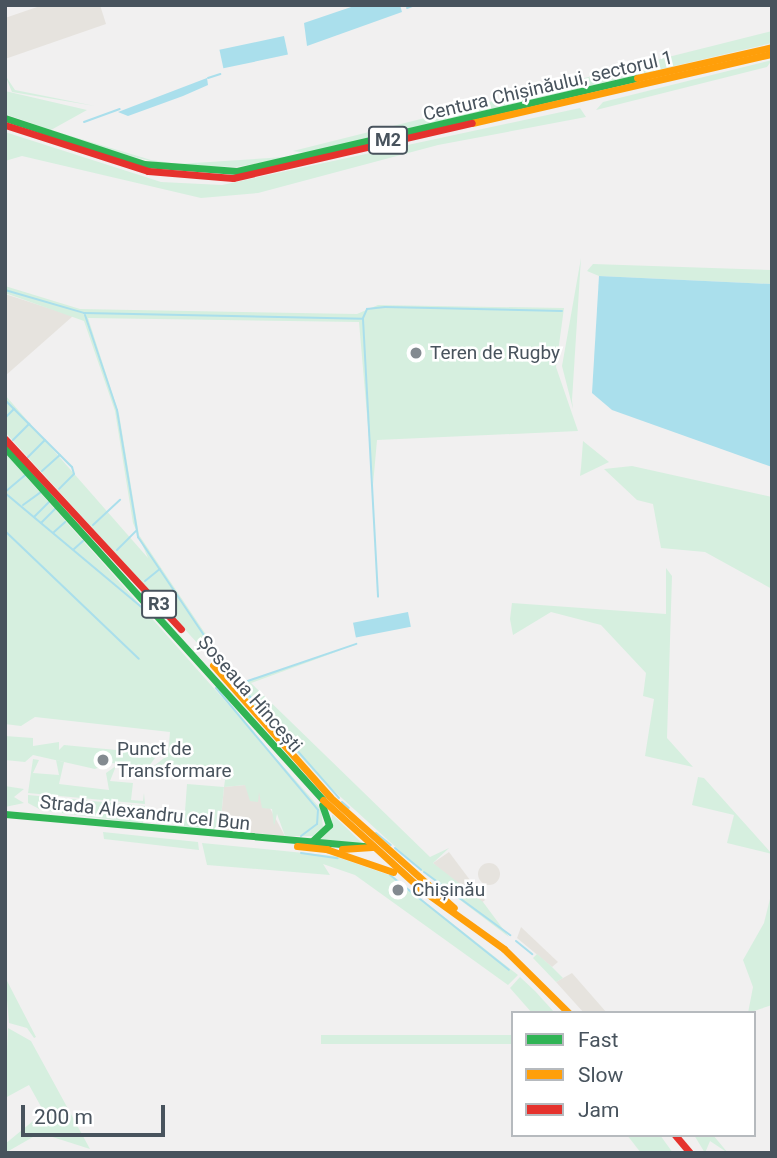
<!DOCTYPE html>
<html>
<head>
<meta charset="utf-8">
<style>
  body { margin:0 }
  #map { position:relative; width:777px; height:1158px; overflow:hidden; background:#f1f0f0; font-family:Roboto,sans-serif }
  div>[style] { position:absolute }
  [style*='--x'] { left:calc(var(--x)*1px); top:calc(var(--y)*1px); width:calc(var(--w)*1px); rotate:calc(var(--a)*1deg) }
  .commercial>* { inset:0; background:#e6e3de }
  .round { border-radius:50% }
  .green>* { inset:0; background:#d6efdf; transform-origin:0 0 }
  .water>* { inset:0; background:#aadfec; transform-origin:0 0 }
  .stream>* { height:2px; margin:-1px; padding:0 1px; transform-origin:1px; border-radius:1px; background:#aadfec }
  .fast>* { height:7px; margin:-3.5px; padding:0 3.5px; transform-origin:3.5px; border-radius:3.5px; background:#30b455 }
  .slow>* { height:7px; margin:-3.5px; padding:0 3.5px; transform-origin:3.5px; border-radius:3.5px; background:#ff9f0a }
  .jam>* { height:7px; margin:-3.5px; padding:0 3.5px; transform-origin:3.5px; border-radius:3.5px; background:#e5322d }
  .dots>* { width:19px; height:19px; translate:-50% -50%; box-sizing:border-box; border:4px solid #fff; border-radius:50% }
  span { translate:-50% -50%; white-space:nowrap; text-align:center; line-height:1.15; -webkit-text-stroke:5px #fff; paint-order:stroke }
  .shield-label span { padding:2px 5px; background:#fff; border:2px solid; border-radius:5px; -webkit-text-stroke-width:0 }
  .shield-label { font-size:18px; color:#48535d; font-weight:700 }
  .street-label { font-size:19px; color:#48535d }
  .poi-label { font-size:19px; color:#48535d }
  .left { translate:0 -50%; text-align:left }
  .frame { position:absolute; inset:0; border:7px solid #48535d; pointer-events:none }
  .legend { position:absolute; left:511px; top:1011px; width:245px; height:126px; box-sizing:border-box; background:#fff; border:2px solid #b6babe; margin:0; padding:9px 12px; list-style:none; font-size:21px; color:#48535d }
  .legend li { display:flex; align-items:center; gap:14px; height:35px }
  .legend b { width:35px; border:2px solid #b6babe }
  .scale { position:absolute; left:21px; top:1105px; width:144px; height:32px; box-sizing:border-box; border:4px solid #48535d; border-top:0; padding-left:9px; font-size:21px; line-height:24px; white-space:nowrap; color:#48535d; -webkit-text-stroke:5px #fff; paint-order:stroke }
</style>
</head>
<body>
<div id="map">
  <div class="commercial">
    <i style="clip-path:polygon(43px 5px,100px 5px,106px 24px,5px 59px,5px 18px)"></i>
    <i style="clip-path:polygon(5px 294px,73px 316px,5px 376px)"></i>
    <i style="clip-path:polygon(245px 785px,259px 788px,285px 836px,220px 829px,224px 787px)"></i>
    <i style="clip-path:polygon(449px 852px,485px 900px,480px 904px,433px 863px)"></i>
    <i class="round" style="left:478px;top:863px;width:22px;height:22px"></i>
    <i style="clip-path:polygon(521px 927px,558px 962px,552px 967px,517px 938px)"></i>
    <i style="clip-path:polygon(572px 973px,607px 1013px,584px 1013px,556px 982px)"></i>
  </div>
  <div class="green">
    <i style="clip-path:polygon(772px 31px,772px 43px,306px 153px,293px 151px)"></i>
    <i style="clip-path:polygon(772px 60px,767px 67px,596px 110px,603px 102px)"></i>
    <i style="clip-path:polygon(5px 75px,15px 90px,95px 106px,12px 92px)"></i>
    <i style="clip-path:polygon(5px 91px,87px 110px,51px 130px,151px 160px,178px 164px,300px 156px,236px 167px,166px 165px,111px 151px,51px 130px,5px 114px)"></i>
    <i style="clip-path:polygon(580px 108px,586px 117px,438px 145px,258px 193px,201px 198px,22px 156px,5px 161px,5px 132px,161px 182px,222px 185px)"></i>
    <i style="clip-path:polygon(581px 258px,572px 400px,573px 409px,562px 366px)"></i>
    <i style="clip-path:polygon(593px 264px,772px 270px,772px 284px,599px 276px,587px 271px)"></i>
    <i style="clip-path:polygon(5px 286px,80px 309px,357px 314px,378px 305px,564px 308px,556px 367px,578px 431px,377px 440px,373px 485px,359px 322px,88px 318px,119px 414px,139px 535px,217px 651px,240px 683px,344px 649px,251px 683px,430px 857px,449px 848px,433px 863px,483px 902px,509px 937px,423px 872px,321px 779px,5px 432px,5px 395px,148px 558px,133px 523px,115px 411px,84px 321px,5px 293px)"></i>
    <i style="clip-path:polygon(583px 441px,609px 462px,580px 476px,581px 468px)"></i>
    <i style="clip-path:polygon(5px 453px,321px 809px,323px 827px,313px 836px,285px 836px,277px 814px,274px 826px,272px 809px,262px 808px,259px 792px,258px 802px,250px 801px,245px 785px,224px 787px,220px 828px,231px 833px,165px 825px,184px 825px,187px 784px,224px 787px,225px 780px,216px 766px,154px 766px,168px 755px,170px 732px,35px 717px,21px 726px,5px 724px)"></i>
    <i style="clip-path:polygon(632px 466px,772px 497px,772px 589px,705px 552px,661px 548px,653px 504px,637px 500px,604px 469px)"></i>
    <i style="clip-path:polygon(666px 568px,672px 576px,667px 738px,693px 767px,645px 756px,654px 699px,643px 696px,646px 673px,601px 625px,551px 612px,513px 635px,510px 619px,512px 603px,666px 614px)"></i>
    <i style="clip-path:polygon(5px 736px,33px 738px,33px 746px,59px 742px,59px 750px,64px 745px,158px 754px,149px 766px,111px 763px,95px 769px,33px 755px,25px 762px,5px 760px)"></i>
    <i style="clip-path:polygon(33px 759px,39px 760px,33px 773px,59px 775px,56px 760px,64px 762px,59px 784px,109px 790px,106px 773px,116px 766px,110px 781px,133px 783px,131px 800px,143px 801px,144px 793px,145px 804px,28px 793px)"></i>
    <i style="clip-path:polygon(698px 777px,704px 778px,772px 854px,727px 843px,734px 815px,692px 805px)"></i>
    <i style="clip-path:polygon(5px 786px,24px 789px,14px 797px,24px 803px,5px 807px)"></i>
    <i style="clip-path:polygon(28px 795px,145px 806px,143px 824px,41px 810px,28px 803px)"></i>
    <i style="clip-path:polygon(332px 815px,333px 815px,363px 844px,318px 842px,331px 828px)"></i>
    <i style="clip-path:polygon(103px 832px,198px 842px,199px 850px,104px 839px)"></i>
    <i style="clip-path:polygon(202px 843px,334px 856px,392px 876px,518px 975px,508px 985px,355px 875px,323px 864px,330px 875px,207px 865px)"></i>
    <i style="clip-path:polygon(772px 891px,772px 1005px,748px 1013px,753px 987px,743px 960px,764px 923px)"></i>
    <i style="clip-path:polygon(537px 954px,552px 967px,563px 978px,556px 982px,533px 958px)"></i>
    <i style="clip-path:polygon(5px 977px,36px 1037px,34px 1038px,27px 1028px,9px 1023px)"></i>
    <i style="clip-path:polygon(520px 977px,535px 991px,555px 1013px,532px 1013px,510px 988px)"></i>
    <i style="clip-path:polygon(8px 1028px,31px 1041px,90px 1149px,40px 1133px,5px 1153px,5px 1144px,44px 1112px,29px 1085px,5px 1098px)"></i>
    <i style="left:513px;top:1035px;width:9px;height:192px;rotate:90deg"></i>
    <i style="clip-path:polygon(627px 1135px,660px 1135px,673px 1153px,641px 1153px)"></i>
    <i style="clip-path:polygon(694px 1135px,713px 1135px,728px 1153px,710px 1141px,705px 1153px)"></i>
  </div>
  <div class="water">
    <i style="clip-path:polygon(357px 5px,400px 5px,402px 12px,307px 46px,304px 23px)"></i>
    <i style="left:284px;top:36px;width:19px;height:66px;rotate:78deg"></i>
    <i style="clip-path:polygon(207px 78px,208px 85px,183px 96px,128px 116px,118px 112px)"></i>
    <i style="clip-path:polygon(599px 276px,772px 284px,772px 467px,612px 410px,592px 393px)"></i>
    <i style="left:408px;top:612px;width:15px;height:56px;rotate:79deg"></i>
  </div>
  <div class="stream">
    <i style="--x:407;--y:8;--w:9;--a:-21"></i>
    <i style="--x:208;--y:78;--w:13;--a:-18"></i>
    <i style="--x:84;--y:122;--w:38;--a:-20"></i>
    <i style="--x:5;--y:290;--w:82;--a:16.2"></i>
    <i style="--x:84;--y:313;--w:279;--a:1.2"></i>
    <i style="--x:363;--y:319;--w:278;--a:86.9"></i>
    <i style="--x:85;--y:315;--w:100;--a:71.4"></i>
    <i style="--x:117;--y:410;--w:129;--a:80.6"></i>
    <i style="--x:138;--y:537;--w:165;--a:56.1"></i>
    <i style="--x:230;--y:674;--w:165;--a:48.7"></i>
    <i style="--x:363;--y:318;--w:10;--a:-66"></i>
    <i style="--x:367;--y:309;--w:18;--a:-6"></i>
    <i style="--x:385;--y:307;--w:177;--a:1.3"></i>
    <i style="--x:5;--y:400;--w:95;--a:45"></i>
    <i style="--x:72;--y:467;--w:7;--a:74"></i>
    <i style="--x:74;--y:474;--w:21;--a:135"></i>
    <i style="--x:5;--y:418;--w:13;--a:-45"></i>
    <i style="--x:13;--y:440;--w:23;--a:-45"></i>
    <i style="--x:28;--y:457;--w:24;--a:-45"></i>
    <i style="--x:42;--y:471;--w:24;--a:-42"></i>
    <i style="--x:5;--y:492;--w:26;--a:-40"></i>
    <i style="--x:5;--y:493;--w:184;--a:39.9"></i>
    <i style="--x:23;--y:505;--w:22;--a:-36"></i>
    <i style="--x:34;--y:517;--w:23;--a:-45"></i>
    <i style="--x:41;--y:523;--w:21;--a:-45"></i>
    <i style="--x:93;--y:525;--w:37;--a:-43"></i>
    <i style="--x:5;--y:531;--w:185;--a:43.7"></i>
    <i style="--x:54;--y:532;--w:15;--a:-42"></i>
    <i style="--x:74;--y:549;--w:12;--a:-42"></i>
    <i style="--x:117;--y:550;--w:27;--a:-45"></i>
    <i style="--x:145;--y:581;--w:19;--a:-39"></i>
    <i style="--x:167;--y:604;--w:13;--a:-45"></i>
    <i style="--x:239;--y:684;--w:124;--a:-18.9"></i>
    <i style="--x:216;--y:688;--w:159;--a:50.1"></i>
    <i style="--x:318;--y:810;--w:14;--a:94"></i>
    <i style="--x:317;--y:824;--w:20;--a:143"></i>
    <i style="--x:342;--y:802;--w:9;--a:41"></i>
    <i style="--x:376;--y:833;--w:19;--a:39"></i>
    <i style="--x:395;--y:848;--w:34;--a:40"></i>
    <i style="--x:301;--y:853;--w:37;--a:8"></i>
    <i style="--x:424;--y:872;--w:107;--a:36.2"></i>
    <i style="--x:390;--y:875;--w:152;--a:38.6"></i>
    <i style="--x:516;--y:941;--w:21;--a:39"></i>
  </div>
  <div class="fast">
    <i style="--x:5;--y:118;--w:146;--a:18.3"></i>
    <i style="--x:144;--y:164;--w:93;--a:4.3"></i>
    <i style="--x:237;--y:171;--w:411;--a:-13.1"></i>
    <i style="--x:5;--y:448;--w:474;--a:47.9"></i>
    <i style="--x:5;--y:814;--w:368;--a:5.1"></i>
    <i style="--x:310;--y:843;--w:26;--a:-43"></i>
    <i style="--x:329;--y:825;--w:21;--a:-109"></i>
  </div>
  <div class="slow">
    <i style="--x:637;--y:78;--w:139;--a:-12.9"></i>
    <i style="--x:472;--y:123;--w:308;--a:-13"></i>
    <i style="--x:213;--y:665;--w:176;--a:48.4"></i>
    <i style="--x:330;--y:797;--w:166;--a:41.8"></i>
    <i style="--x:323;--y:800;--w:134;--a:42.3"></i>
    <i style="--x:422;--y:890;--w:101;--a:35.7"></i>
    <i style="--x:504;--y:949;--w:91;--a:44.6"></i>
    <i style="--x:297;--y:846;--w:31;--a:6"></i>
    <i style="--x:326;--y:849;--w:71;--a:18.9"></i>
    <i style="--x:342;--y:849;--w:30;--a:-4"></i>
  </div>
  <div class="jam">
    <i style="--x:5;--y:125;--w:150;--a:17.8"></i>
    <i style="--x:148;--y:171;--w:85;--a:4.7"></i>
    <i style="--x:233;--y:178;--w:245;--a:-13"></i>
    <i style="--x:5;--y:439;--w:259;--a:47.2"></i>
    <i style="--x:675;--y:1135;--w:23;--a:50"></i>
  </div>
  <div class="dots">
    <i style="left:416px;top:353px;background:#838a90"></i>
    <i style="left:103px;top:760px;background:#838a90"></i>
    <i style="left:398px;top:890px;background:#838a90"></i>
  </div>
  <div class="shield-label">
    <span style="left:388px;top:140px">M2</span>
    <span style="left:159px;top:604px">R3</span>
  </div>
  <div class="street-label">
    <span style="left:548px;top:86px;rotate:-13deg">Centura Chișinăului, sectorul 1</span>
    <span style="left:250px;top:694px;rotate:49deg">Șoseaua Hîncești</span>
    <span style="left:145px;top:813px;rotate:6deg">Strada Alexandru cel Bun</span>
  </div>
  <div class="poi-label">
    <span class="left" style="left:430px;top:353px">Teren de Rugby</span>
    <span class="left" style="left:117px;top:760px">Punct de<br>Transformare</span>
    <span class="left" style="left:412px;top:890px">Chișinău</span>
  </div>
  <div class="frame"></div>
  <ul class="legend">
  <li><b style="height:9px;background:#30b455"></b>Fast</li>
  <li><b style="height:9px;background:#ff9f0a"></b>Slow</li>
  <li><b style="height:9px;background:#e5322d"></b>Jam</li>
  </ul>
  <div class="scale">200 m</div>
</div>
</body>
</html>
